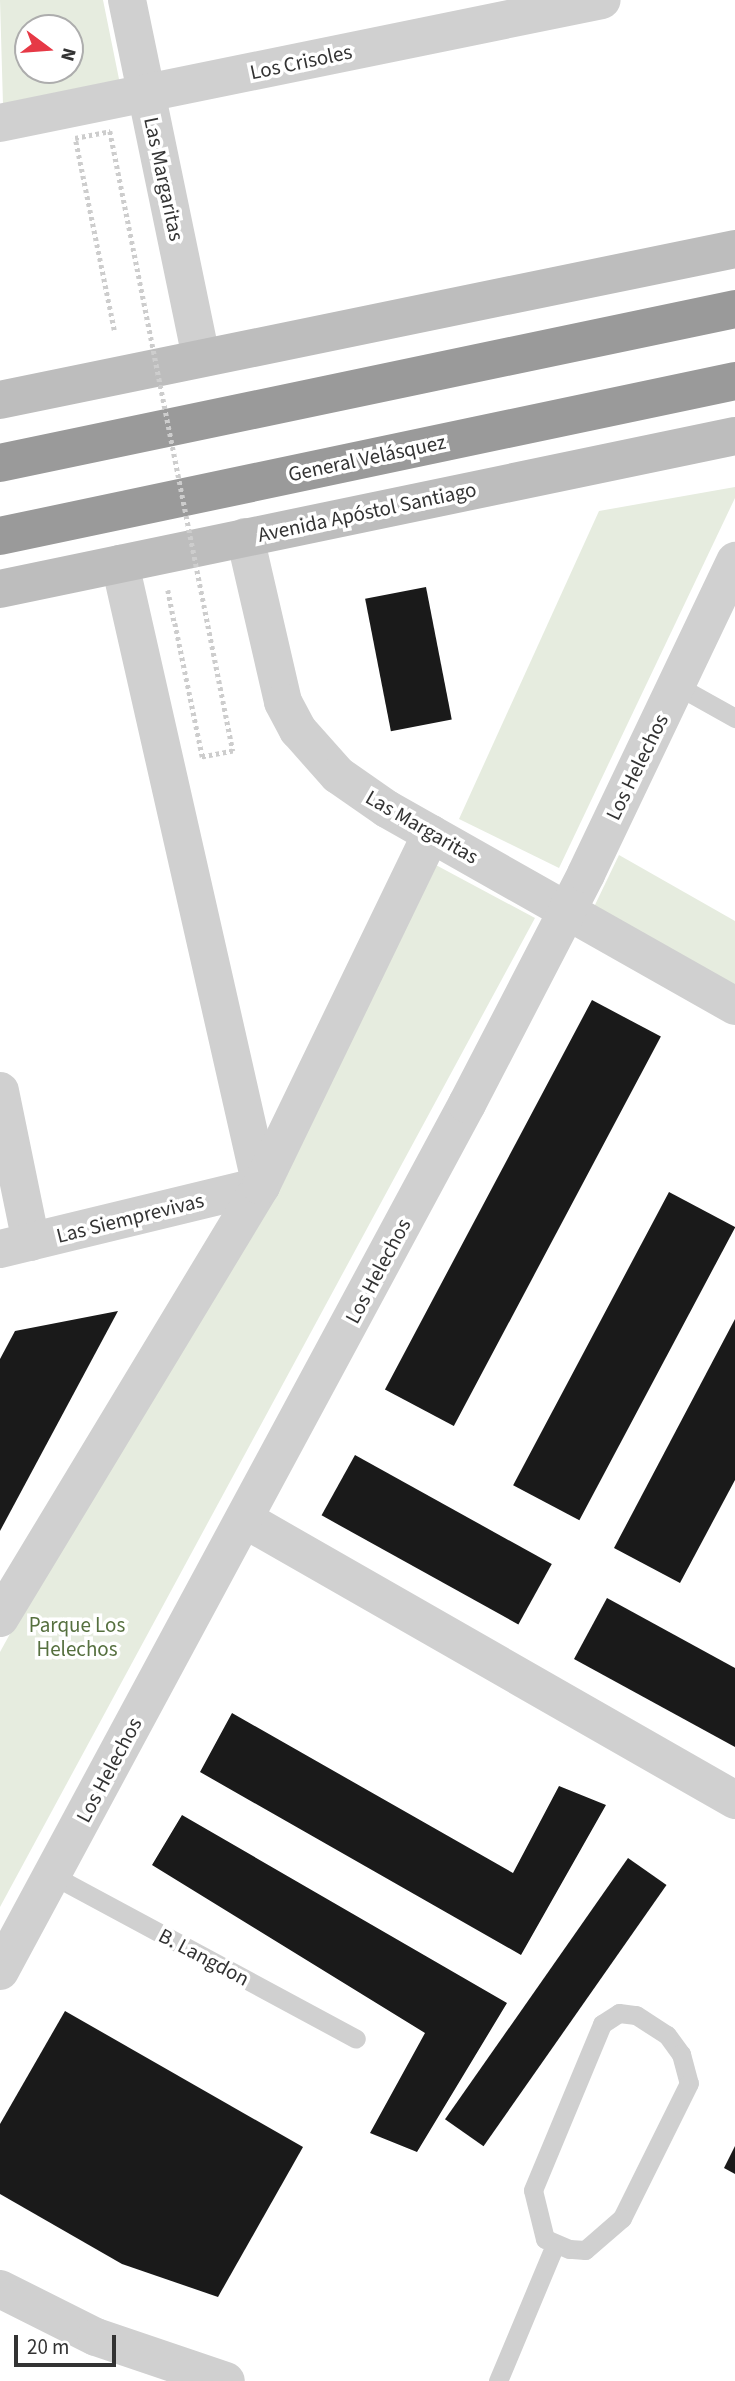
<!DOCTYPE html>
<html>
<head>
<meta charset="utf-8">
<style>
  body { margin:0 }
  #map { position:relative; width:735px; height:2381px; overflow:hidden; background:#fff; font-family:"Source Sans 3",sans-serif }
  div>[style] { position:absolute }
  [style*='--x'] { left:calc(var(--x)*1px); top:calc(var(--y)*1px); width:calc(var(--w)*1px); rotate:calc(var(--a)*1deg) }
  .green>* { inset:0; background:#e6ecdf }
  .building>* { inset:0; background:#1a1a1a; transform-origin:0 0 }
  .path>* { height:4.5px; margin-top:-2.25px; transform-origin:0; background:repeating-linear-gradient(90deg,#cdcdcd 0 3.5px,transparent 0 7px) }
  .lane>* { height:19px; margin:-9.5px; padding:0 9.5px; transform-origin:9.5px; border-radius:9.5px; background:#d0d0d0 }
  .street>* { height:38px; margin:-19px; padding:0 19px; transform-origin:19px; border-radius:19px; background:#d0d0d0 }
  .secondary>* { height:38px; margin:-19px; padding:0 19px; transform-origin:19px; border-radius:19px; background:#bdbdbd }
  .highway>* { height:38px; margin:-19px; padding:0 19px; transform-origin:19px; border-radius:19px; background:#9a9a9a }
  .path-bridge>* { height:4.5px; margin-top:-2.25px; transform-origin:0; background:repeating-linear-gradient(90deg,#cdcdcd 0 3.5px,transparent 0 7px) }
  span { translate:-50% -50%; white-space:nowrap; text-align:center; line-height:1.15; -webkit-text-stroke:7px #fff; paint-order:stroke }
  .street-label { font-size:21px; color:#333 }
  .park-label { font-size:21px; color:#56703f }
  .north { position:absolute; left:14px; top:14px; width:70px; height:70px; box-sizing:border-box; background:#fff; border:2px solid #adadad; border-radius:50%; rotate:106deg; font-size:19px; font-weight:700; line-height:28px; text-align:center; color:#333 }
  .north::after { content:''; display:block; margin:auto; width:24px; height:32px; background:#e63946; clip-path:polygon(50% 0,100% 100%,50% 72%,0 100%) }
  .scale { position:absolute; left:14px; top:2335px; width:102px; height:32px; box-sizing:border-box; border:4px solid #333; border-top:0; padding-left:9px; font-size:21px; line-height:24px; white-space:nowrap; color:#333; -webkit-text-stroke:5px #fff; paint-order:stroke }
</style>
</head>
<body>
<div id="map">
  <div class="green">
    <i style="clip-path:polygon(evenodd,0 0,103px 0,120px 84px,3px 105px,0 0,28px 28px,70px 28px,70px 70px,28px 70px,28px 28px)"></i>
    <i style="clip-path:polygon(735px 487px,735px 498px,559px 868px,459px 819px,599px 511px)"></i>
    <i style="clip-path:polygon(619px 855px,735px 921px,735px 989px,593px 909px)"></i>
    <i style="clip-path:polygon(434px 864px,535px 918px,0 1907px,0 1652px)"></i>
  </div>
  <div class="building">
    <i style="left:426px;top:587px;width:135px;height:62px;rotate:79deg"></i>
    <i style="left:592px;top:1000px;width:78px;height:441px;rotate:28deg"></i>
    <i style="left:669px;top:1192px;width:75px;height:332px;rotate:28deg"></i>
    <i style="clip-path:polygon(118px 1311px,0 1531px,0 1359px,15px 1331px)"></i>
    <i style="clip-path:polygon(735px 1319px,735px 1480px,680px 1583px,614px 1548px)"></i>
    <i style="left:355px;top:1455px;width:225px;height:69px;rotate:29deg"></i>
    <i style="clip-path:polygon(607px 1598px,735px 1668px,735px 1747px,574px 1659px)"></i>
    <i style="clip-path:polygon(232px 1713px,513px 1873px,559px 1786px,606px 1805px,521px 1955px,200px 1772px)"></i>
    <i style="clip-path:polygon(182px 1815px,507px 2003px,417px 2152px,370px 2133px,425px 2033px,152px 1865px)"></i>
    <i style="left:628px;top:1858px;width:47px;height:319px;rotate:35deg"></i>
    <i style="clip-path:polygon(65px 2011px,303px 2147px,218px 2297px,122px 2264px,0 2194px,0 2124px)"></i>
    <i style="clip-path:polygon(735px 2146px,735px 2174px,724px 2168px)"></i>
  </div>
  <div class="path">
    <i style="--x:168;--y:590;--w:32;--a:79"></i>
  </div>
  <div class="lane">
    <i style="--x:676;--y:685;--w:68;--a:29.2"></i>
    <i style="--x:52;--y:1875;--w:345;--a:28.3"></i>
    <i style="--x:619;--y:2013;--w:17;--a:7"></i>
    <i style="--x:636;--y:2015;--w:37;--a:33"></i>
    <i style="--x:667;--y:2035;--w:24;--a:54"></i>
    <i style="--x:681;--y:2054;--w:30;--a:75"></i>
    <i style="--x:689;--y:2083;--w:151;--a:116.4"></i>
    <i style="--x:622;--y:2218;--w:49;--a:139.1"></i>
    <i style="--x:585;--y:2250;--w:16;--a:-176"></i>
    <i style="--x:569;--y:2249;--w:26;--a:-157"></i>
    <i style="--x:545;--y:2239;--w:50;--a:-103.8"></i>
    <i style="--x:533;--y:2190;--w:180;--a:-67.4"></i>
    <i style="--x:602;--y:2024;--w:20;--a:-33"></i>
    <i style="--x:498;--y:2381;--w:147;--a:-67.3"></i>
  </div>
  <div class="street">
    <i style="--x:127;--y:0;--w:365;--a:78.3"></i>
    <i style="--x:0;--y:123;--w:614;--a:-11.55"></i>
    <i style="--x:245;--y:537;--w:169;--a:77"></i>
    <i style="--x:283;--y:702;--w:32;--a:62"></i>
    <i style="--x:298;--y:730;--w:60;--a:48.4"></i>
    <i style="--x:338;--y:775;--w:60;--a:34.8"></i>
    <i style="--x:387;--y:809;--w:400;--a:29.5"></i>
    <i style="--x:0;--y:1091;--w:154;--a:78.4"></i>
    <i style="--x:0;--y:1249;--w:268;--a:-13.6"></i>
    <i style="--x:261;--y:1186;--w:638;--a:-102.77"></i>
    <i style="--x:244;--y:1519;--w:566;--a:29.78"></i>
    <i style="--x:0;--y:1618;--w:505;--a:-58.86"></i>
    <i style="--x:261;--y:1186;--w:391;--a:-64.2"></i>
    <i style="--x:0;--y:1971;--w:985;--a:-61.69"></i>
    <i style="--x:467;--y:1104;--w:259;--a:-62.6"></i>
    <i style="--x:586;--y:874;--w:347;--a:-64.5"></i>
    <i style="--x:0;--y:2289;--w:107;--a:26.6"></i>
    <i style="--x:96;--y:2337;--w:137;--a:18.7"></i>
  </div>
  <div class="secondary">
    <i style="--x:0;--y:400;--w:750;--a:-11.61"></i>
    <i style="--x:0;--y:589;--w:751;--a:-11.76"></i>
  </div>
  <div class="highway">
    <i style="--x:0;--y:463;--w:751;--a:-11.83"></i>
    <i style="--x:0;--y:536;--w:751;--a:-11.91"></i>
  </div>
  <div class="path-bridge">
    <i style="--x:114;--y:330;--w:196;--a:-101.5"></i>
    <i style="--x:75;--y:138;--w:36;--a:-11"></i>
    <i style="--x:110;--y:131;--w:632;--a:78.78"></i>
    <i style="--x:233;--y:751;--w:32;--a:169"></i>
    <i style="--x:202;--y:757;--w:139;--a:-101.6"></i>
  </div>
  <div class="street-label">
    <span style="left:301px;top:62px;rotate:-12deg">Los Crisoles</span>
    <span style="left:164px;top:179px;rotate:78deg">Las Margaritas</span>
    <span style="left:367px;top:458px;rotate:-12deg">General Velásquez</span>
    <span style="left:367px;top:512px;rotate:-12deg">Avenida Apóstol Santiago</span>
    <span style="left:637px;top:767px;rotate:-64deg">Los Helechos</span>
    <span style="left:422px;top:827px;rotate:30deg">Las Margaritas</span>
    <span style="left:130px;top:1218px;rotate:-14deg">Las Siemprevivas</span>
    <span style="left:378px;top:1271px;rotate:-62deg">Los Helechos</span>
    <span style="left:109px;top:1770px;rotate:-62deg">Los Helechos</span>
    <span style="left:204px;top:1957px;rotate:28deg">B. Langdon</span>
  </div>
  <div class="park-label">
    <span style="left:77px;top:1637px">Parque Los<br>Helechos</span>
  </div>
  <div class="north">N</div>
  <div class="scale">20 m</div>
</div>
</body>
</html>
